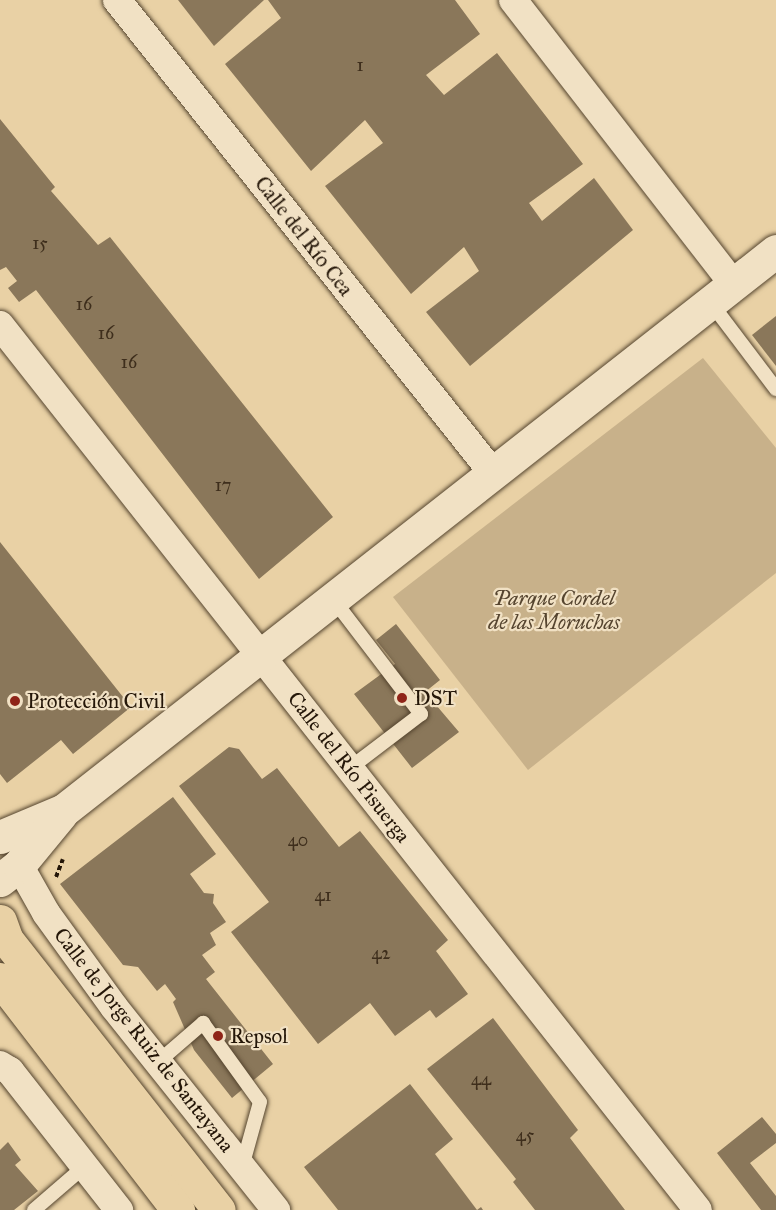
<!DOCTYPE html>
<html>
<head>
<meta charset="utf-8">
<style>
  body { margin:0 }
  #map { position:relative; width:776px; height:1210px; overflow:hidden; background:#e9d1a5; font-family:"IM FELL Great Primer",serif }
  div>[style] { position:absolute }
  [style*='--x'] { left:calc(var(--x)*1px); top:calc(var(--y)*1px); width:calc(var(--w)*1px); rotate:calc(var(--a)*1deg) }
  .green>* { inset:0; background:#c8b18a }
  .building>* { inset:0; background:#8a775a }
  .path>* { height:4px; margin-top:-2px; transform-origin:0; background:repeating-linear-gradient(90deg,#241608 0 4.5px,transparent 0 7.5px) }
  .roads { filter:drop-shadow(0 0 2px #55452f) drop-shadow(0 0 2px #55452f) }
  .service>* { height:14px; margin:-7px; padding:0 7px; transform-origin:7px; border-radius:7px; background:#f1e1c4 }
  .minor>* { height:28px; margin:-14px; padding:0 14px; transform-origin:14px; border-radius:14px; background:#f1e1c4 }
  .tertiary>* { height:33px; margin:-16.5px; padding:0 16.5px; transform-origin:16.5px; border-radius:16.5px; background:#f1e1c4 }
  .trunk>* { height:33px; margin:-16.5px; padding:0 16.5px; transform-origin:16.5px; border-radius:16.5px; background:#e9d1a5 }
  .dots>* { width:16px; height:16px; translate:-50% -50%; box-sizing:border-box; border:3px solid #f1e1c4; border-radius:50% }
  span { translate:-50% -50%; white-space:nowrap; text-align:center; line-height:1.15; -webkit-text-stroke:4.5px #f1e1c4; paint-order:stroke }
  .number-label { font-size:18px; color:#3e2e1c }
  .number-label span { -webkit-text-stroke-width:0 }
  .street-label { font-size:21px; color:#241608 }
  .park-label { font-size:21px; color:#55442f; font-style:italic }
  .poi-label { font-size:21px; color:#241608 }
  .left { translate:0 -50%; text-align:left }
</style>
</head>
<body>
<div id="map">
  <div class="green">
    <i style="clip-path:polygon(703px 358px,776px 448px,776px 573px,528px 770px,393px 597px)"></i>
  </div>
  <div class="building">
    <i style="clip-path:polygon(178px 0,264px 0,214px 46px)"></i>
    <i style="clip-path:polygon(268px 0,455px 0,480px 34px,426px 75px,444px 95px,497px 53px,583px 164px,529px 203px,542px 221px,594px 178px,633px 230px,470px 366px,426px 312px,479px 271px,464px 247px,411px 294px,325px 186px,383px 143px,365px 120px,311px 171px,225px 64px,281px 18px)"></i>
    <i style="clip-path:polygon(0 119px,55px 187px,51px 191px,98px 245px,110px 237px,333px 517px,259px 579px,36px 290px,19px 302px,8px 288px,17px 281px,6px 267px,0 270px)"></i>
    <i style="clip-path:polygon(776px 316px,776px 366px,752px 335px)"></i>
    <i style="clip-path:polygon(0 542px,131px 707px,73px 754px,61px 740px,7px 783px,0 774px)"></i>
    <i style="clip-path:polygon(396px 624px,440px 680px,425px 692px,459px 732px,412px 768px,354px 694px,395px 664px,376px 640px)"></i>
    <i style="clip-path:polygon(229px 747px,239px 749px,262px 779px,277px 768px,339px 847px,360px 831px,448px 940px,436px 951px,468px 994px,436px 1018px,430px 1010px,395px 1036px,370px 1003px,318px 1044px,231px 932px,269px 902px,179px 786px)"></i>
    <i style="clip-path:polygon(173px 797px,216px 854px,190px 874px,204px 893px,214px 894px,213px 903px,226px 922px,210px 933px,216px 945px,202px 955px,215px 972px,206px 979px,273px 1064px,232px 1098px,194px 1050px,173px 1002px,176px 999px,165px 984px,157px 991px,138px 967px,123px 965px,60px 884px)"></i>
    <i style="clip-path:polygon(493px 1018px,578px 1130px,570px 1138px,625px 1210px,535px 1210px,513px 1182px,516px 1179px,427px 1069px)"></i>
    <i style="clip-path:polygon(410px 1084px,453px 1139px,435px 1154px,477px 1210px,481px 1207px,483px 1210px,338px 1210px,304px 1167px)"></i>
    <i style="clip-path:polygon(762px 1117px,776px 1134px,776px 1143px,750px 1163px,776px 1196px,776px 1210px,761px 1210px,717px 1153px)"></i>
    <i style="clip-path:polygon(8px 1142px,21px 1160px,15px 1165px,38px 1191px,14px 1210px,0 1210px,0 1150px)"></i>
  </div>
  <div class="path">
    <i style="--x:56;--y:877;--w:19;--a:-69"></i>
  </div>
  <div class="roads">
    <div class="service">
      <i style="--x:711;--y:303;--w:108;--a:52.9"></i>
      <i style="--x:333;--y:599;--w:145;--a:52.6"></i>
      <i style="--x:421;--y:714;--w:89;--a:142.7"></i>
      <i style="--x:158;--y:1062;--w:60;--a:-40.9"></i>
      <i style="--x:203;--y:1023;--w:97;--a:54.2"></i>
      <i style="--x:260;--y:1102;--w:67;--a:105.5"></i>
      <i style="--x:34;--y:1210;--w:67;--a:-40.8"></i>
    </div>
    <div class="minor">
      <i style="--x:117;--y:0;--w:603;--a:51.53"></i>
      <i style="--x:513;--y:0;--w:359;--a:52.2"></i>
      <i style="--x:0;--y:325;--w:1127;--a:51.74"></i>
      <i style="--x:19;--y:865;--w:55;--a:60.6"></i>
      <i style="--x:46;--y:913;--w:116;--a:54.1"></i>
      <i style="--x:114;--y:1007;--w:260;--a:51.4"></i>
      <i style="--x:0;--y:1065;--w:12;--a:31"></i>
      <i style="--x:10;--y:1071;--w:177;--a:51.9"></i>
    </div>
    <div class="tertiary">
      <i style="--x:0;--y:837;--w:69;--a:-22.9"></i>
      <i style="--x:64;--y:810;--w:905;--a:-38.14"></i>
      <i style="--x:0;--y:880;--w:24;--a:-38"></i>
      <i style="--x:19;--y:865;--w:66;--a:-50.5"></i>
    </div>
    <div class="trunk">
      <i style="--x:0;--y:921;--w:20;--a:70"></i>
      <i style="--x:7;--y:940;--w:343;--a:51.9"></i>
      <i style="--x:0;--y:979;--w:292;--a:52.4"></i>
    </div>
  </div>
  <div class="dots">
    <i style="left:402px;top:698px;background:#8f2418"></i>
    <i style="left:15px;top:701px;background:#8f2418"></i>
    <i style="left:218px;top:1036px;background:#8f2418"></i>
  </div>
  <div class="number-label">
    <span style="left:360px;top:65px">1</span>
    <span style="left:40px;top:243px">15</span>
    <span style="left:84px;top:304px">16</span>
    <span style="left:106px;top:333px">16</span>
    <span style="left:129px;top:362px">16</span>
    <span style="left:223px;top:485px">17</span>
    <span style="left:298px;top:840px">40</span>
    <span style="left:323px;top:895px">41</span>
    <span style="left:381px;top:953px">42</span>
    <span style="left:481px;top:1079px">44</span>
    <span style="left:525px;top:1135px">45</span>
  </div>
  <div class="street-label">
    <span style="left:304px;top:236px;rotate:52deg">Calle del Río Cea</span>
    <span style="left:349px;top:767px;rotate:52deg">Calle del Río Pisuerga</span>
    <span style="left:144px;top:1040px;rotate:52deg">Calle de Jorge Ruiz de Santayana</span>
  </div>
  <div class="park-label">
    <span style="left:554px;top:610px">Parque Cordel<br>de las Moruchas</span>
  </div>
  <div class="poi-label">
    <span class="left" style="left:414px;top:698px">DST</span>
    <span class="left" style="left:27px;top:701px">Protección Civil</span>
    <span class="left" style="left:230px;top:1036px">Repsol</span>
  </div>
</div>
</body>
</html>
